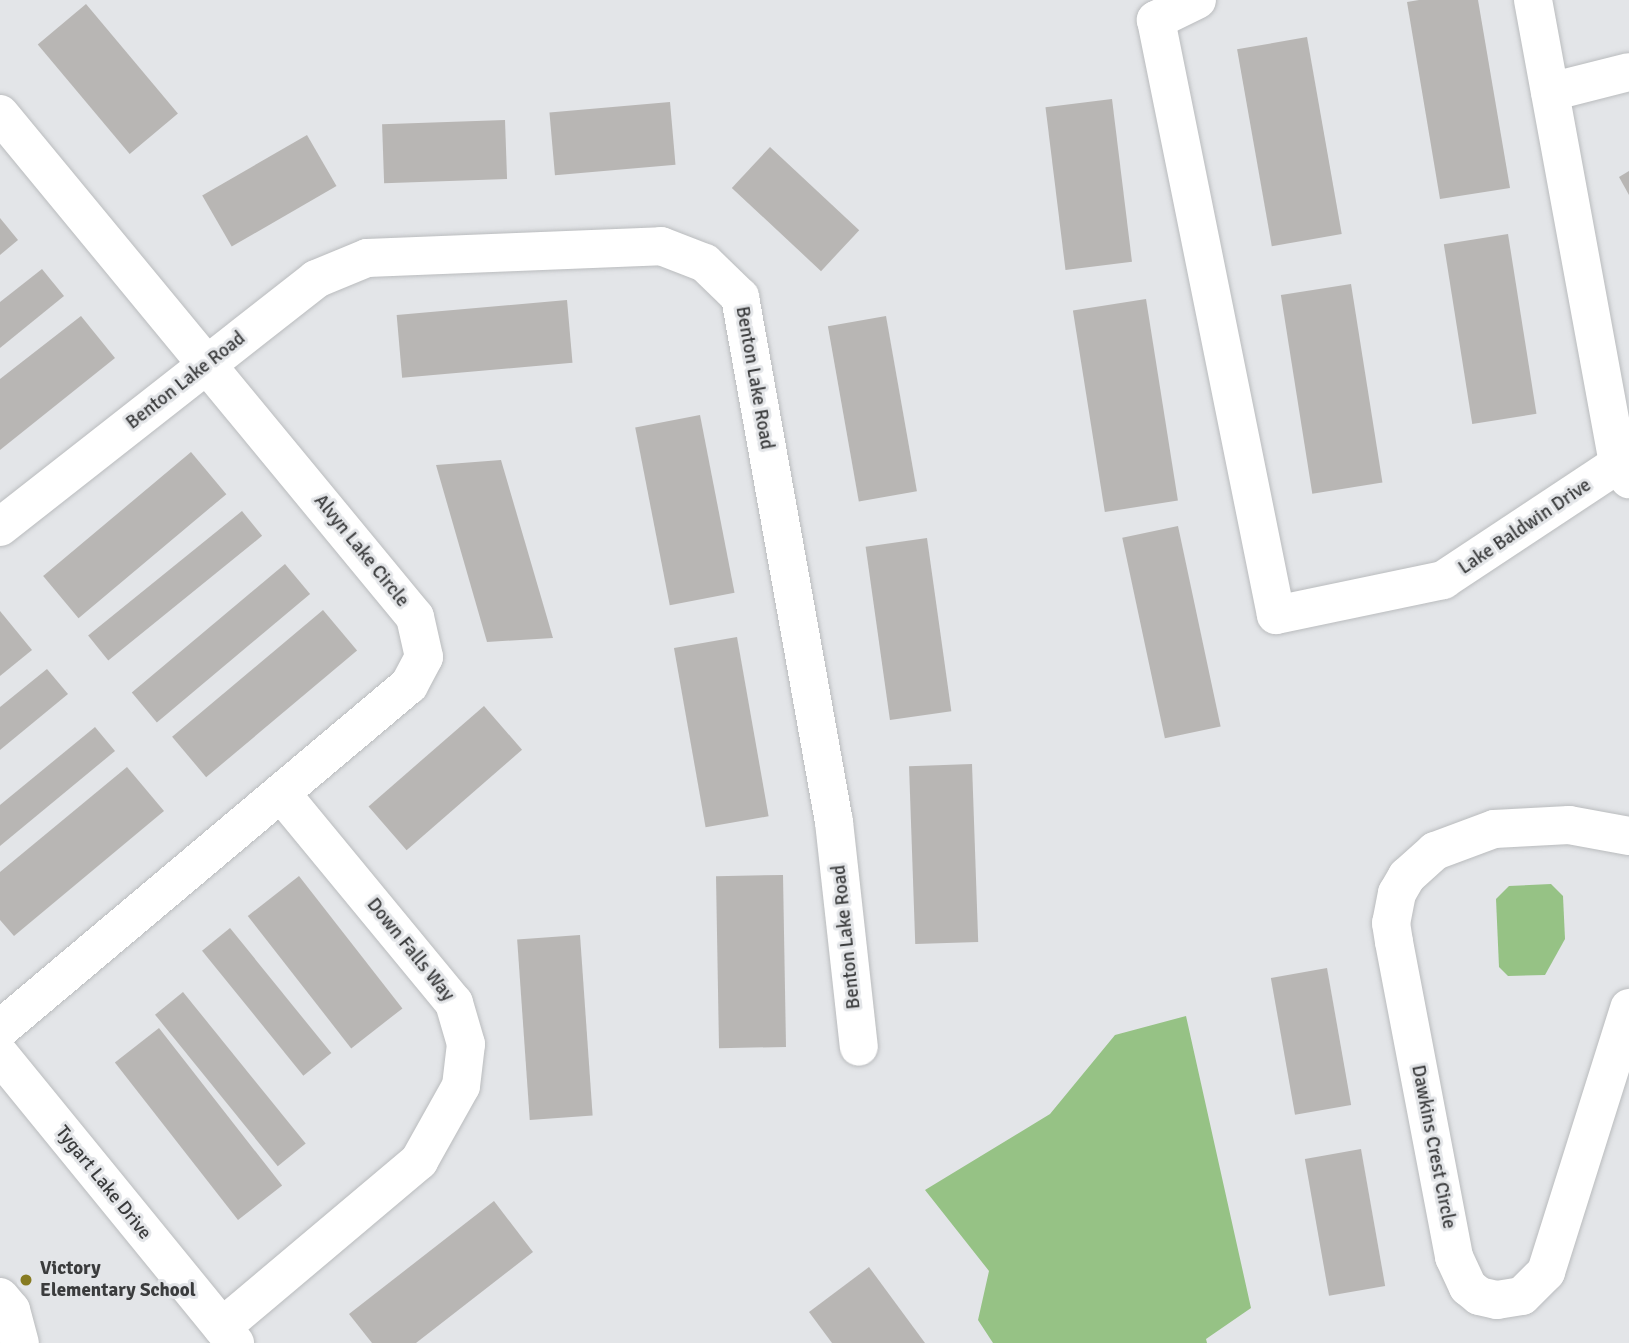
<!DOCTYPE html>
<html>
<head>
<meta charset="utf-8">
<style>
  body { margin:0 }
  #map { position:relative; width:1629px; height:1343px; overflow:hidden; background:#e3e5e8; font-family:Signika,sans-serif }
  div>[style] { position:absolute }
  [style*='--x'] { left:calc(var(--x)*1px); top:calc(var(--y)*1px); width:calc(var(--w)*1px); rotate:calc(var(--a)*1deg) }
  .green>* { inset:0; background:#96c285 }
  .building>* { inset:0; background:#b8b6b4; transform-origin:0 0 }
  .roads { filter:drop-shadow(0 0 2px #babcbe) drop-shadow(0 0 2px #babcbe) }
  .minor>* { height:38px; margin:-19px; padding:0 19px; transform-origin:19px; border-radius:19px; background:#fff }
  .dots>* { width:19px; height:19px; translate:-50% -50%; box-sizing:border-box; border:4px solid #e3e5e8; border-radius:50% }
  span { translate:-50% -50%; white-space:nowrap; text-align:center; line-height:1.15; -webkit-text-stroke:6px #e3e5e8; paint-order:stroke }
  .street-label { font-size:19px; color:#3b3c3d }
  .poi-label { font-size:19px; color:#3b3c3d; font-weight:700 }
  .left { translate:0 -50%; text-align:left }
</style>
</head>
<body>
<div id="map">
  <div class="green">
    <i style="clip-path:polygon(1551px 884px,1563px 896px,1565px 939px,1545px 975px,1508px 976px,1499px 967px,1496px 899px,1509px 886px)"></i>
    <i style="clip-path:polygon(1186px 1016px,1251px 1308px,1206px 1339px,1207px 1343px,993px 1343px,978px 1320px,989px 1271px,925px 1190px,1050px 1114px,1115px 1035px)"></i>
  </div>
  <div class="building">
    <i style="clip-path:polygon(1419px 0,1478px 0,1510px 188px,1440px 199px,1407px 2px)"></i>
    <i style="left:86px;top:4px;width:143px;height:63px;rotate:50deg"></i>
    <i style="left:1307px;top:37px;width:200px;height:71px;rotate:80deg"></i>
    <i style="left:1112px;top:99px;width:164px;height:67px;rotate:83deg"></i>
    <i style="left:670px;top:102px;width:63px;height:121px;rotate:85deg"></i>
    <i style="left:505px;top:120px;width:59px;height:123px;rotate:88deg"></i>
    <i style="left:307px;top:135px;width:59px;height:121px;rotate:60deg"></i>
    <i style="left:770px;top:147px;width:122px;height:56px;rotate:43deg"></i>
    <i style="clip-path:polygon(1629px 171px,1629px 195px,1619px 177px)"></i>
    <i style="clip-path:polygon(0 218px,18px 240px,0 255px)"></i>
    <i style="left:1508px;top:234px;width:182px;height:65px;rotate:81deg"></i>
    <i style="clip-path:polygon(42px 269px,64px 296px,0 348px,0 302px)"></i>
    <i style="left:1351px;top:284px;width:201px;height:71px;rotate:81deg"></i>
    <i style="left:1146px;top:299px;width:204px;height:74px;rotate:81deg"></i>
    <i style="left:567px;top:300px;width:63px;height:171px;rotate:85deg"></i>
    <i style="clip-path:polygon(81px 316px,115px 358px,0 450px,0 379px)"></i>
    <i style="left:886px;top:316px;width:178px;height:59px;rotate:80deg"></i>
    <i style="left:700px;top:415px;width:181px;height:66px;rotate:79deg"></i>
    <i style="left:191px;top:452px;width:55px;height:193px;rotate:50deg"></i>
    <i style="clip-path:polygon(501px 460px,553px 638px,487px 642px,436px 465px)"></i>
    <i style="left:242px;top:511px;width:32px;height:198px;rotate:51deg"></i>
    <i style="left:1178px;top:526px;width:205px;height:57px;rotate:78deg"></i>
    <i style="left:927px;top:538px;width:175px;height:62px;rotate:82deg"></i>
    <i style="left:285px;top:564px;width:39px;height:200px;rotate:50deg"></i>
    <i style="left:323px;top:610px;width:53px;height:197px;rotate:50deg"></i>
    <i style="clip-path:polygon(0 611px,32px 650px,0 676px)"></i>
    <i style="left:737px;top:637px;width:182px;height:64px;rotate:80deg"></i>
    <i style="clip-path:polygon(47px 669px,68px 694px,0 750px,0 707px)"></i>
    <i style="left:484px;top:706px;width:58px;height:153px;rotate:49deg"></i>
    <i style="clip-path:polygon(95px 727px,115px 751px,0 846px,0 805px)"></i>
    <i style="left:972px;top:764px;width:178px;height:63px;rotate:88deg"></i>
    <i style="clip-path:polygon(127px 767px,164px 811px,14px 936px,0 920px,0 872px)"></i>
    <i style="left:783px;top:875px;width:172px;height:67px;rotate:89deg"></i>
    <i style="left:299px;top:876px;width:168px;height:65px;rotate:52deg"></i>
    <i style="left:230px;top:928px;width:161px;height:36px;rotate:51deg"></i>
    <i style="left:580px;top:935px;width:181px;height:63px;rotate:86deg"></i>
    <i style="left:1327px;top:968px;width:139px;height:57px;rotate:80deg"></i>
    <i style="left:183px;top:992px;width:195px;height:36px;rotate:51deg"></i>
    <i style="left:159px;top:1028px;width:200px;height:56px;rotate:52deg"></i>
    <i style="left:1361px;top:1149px;width:139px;height:57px;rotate:80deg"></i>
    <i style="clip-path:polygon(494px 1201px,533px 1252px,416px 1343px,372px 1343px,349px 1314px)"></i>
    <i style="clip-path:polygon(869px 1267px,925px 1343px,832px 1343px,809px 1312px)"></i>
  </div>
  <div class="roads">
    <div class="minor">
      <i style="--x:1197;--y:0;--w:46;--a:154"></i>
      <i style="--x:1156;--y:20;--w:607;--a:78.6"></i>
      <i style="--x:1276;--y:615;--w:171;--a:-11.8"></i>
      <i style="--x:1443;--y:580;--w:210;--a:-33.5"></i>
      <i style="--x:1533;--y:0;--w:472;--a:79.6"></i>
      <i style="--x:1618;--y:464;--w:19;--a:54"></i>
      <i style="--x:1550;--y:92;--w:81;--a:-14.2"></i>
      <i style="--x:0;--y:114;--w:652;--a:50.48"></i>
      <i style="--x:415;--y:617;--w:41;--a:77.3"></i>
      <i style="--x:424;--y:657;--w:32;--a:118"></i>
      <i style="--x:409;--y:685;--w:534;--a:139.93"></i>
      <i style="--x:0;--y:527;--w:402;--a:-38.1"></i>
      <i style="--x:316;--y:279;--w:55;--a:-22.4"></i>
      <i style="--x:367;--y:258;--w:294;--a:-2.3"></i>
      <i style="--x:661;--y:246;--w:47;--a:21.1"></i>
      <i style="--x:705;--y:263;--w:49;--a:44.2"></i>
      <i style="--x:740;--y:297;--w:533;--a:79.85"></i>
      <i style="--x:834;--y:822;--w:226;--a:83.7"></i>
      <i style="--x:1629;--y:836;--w:61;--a:-169.6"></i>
      <i style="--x:1569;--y:825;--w:75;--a:176.9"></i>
      <i style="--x:1494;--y:829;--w:63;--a:159.6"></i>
      <i style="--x:1435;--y:851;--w:38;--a:138"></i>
      <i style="--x:1407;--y:876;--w:20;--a:120"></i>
      <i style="--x:1397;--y:893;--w:31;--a:101"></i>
      <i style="--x:1391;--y:923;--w:19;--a:81"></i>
      <i style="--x:1394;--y:942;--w:321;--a:79.2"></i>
      <i style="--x:1454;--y:1257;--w:33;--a:65"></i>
      <i style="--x:1468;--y:1287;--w:14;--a:39"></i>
      <i style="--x:1479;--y:1296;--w:18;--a:13"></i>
      <i style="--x:1497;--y:1300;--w:25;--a:-9"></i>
      <i style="--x:1522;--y:1296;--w:34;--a:-45"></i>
      <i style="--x:1546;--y:1272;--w:277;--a:-72.5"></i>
      <i style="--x:0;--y:1055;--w:372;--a:50.8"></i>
      <i style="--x:0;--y:1297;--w:17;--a:50"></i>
      <i style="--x:11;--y:1310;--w:34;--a:75"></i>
      <i style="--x:222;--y:1327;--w:258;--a:-40.1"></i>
      <i style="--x:419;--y:1161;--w:86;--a:-60.8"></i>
      <i style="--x:461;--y:1086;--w:42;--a:-83.2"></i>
      <i style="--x:466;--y:1044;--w:43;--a:-106.3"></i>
      <i style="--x:454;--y:1003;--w:272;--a:-129.5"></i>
    </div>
  </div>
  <div class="dots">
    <i style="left:26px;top:1280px;background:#877b21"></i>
  </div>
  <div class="street-label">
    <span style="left:754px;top:378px;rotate:80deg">Benton Lake Road</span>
    <span style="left:186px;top:381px;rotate:-38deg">Benton Lake Road</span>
    <span style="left:1525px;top:527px;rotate:-34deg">Lake Baldwin Drive</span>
    <span style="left:361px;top:551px;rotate:51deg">Alvyn Lake Circle</span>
    <span style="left:847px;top:937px;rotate:-96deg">Benton Lake Road</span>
    <span style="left:410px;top:950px;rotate:51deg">Down Falls Way</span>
    <span style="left:1433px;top:1147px;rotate:79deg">Dawkins Crest Circle</span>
    <span style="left:103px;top:1183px;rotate:51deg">Tygart Lake Drive</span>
  </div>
  <div class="poi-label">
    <span class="left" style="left:40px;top:1280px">Victory<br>Elementary School</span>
  </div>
</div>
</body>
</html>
